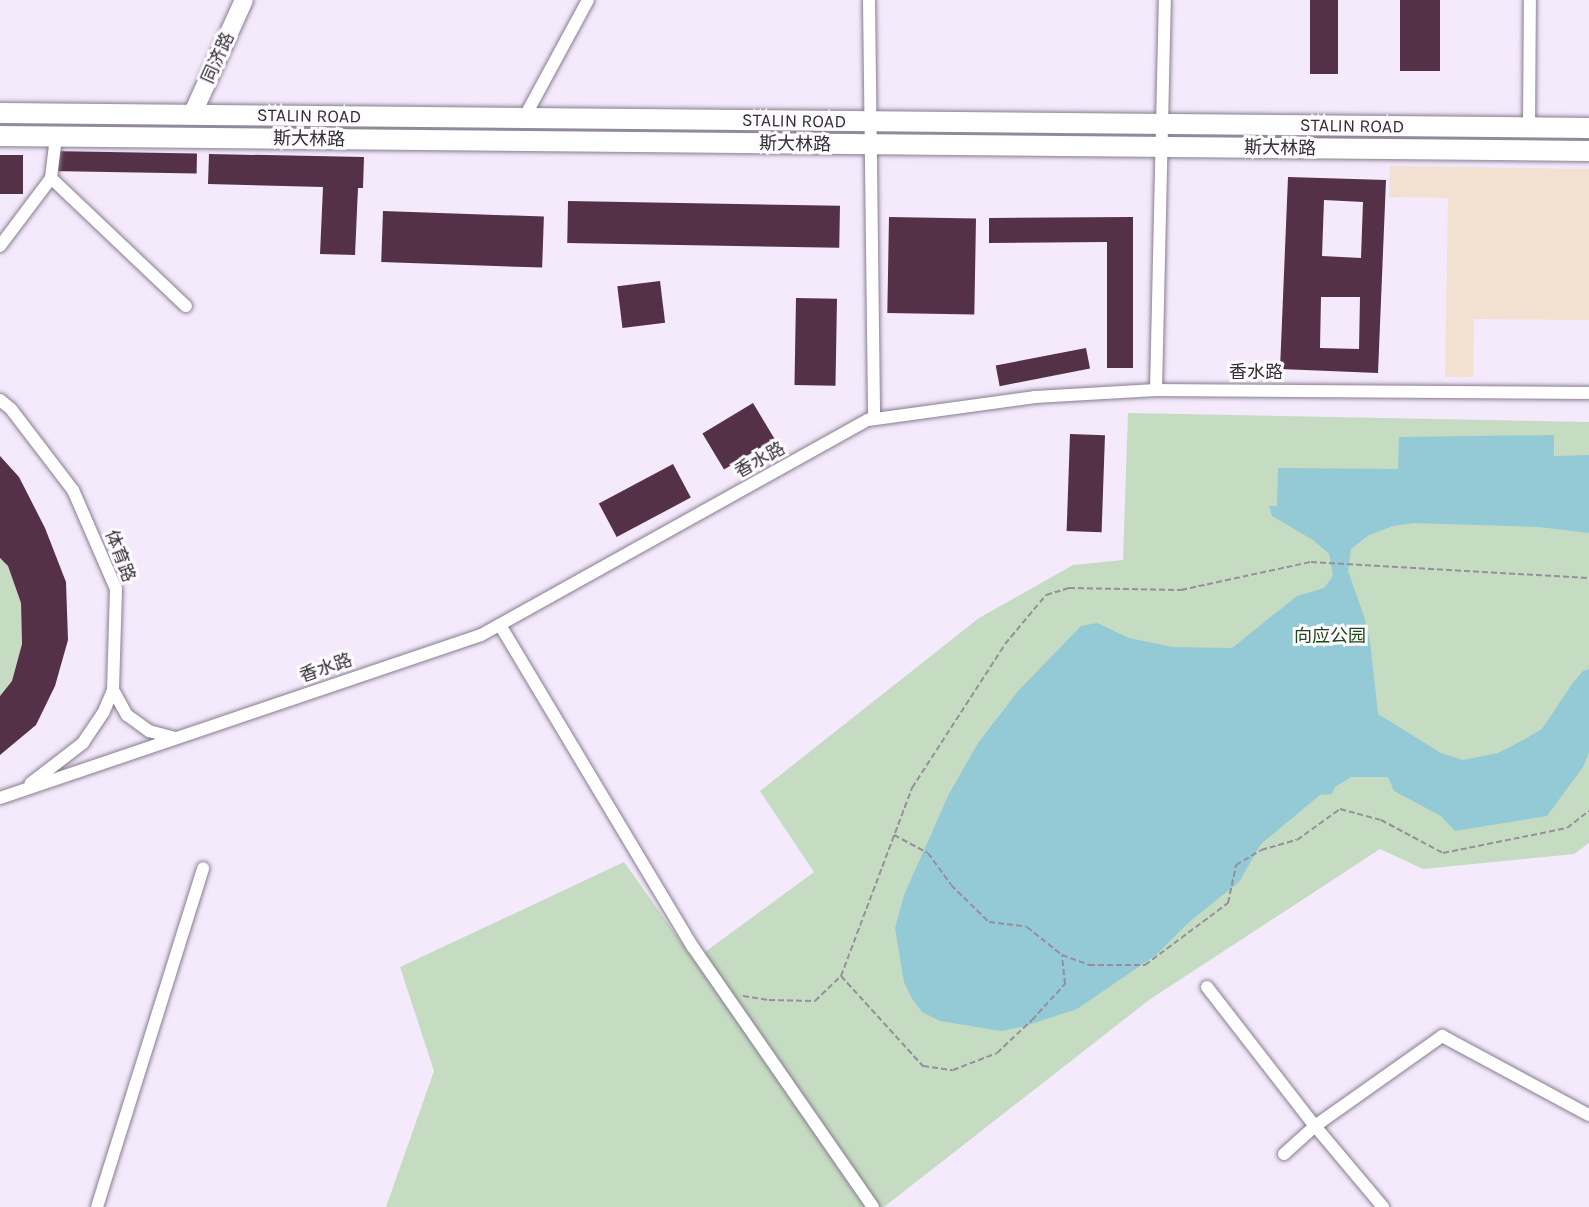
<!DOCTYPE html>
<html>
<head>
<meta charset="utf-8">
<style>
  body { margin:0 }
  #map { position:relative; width:1589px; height:1207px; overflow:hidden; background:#f4eafc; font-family:Karla,"Noto Sans SC",sans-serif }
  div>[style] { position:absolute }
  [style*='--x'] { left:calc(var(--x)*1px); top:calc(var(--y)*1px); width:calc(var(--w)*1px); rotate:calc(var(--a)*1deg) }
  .medical>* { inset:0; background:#f2e1d0 }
  .green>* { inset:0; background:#c5dcc2 }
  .water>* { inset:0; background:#93cad5 }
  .building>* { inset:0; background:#543146; transform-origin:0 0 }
  .path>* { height:2px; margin-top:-1px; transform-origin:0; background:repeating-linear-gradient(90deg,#968f9b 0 6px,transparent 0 9px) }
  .roads { filter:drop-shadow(0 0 2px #877d8e) drop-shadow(0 0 2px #877d8e) }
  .street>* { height:12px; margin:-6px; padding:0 6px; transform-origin:6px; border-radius:6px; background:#fff }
  .secondary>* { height:18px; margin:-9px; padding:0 9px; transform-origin:9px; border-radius:9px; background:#fff }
  .primary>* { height:20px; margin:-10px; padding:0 10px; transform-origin:10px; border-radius:10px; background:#fff }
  span { translate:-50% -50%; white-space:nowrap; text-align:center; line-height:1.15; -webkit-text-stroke:6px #fdfbfe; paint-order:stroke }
  .street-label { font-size:18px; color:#322e35 }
  .park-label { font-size:18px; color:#1d4819 }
</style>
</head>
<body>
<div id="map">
  <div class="medical">
    <i style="clip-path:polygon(1390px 166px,1589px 169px,1589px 320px,1474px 319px,1473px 377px,1445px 377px,1448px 198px,1389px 197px)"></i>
  </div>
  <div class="green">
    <i style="clip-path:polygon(1128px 413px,1589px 422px,1589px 843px,1574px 854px,1423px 869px,1380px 849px,1149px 1000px,884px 1207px,386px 1207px,434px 1071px,400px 967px,624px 862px,694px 960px,814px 872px,760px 791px,979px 618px,1073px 565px,1123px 560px)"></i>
    <i style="clip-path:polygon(0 558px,8px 566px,21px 603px,22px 644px,12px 681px,0 696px)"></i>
  </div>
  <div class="water">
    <i style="clip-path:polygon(1554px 435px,1554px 456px,1589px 455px,1589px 533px,1539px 527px,1414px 523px,1393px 526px,1369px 535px,1351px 549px,1348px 571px,1364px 616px,1370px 641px,1378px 714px,1441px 753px,1463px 760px,1498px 753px,1525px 739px,1542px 729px,1572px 684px,1583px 671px,1589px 669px,1589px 752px,1583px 767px,1547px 816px,1455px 831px,1441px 816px,1394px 791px,1388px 777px,1351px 777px,1335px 787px,1332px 794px,1320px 795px,1261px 844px,1239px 882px,1188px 923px,1156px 955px,1077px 1009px,1025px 1026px,1001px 1031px,940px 1021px,922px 1012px,912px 999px,904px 982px,895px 928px,904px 895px,949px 794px,978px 743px,1019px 690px,1081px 626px,1097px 623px,1129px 638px,1173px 647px,1232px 648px,1297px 596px,1324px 588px,1333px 576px,1329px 554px,1313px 540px,1272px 516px,1269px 506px,1277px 506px,1278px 468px,1398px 469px,1399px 437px)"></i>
  </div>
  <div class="building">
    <i style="left:1310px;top:0;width:28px;height:74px"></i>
    <i style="left:1400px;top:0;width:40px;height:71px"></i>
    <i style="left:50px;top:151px;width:147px;height:20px;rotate:1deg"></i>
    <i style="clip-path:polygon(209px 154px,364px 157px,363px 188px,358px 188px,355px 255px,320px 254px,323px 187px,208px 184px)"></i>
    <i style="left:0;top:155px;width:23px;height:39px"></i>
    <i style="clip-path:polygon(evenodd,1288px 177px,1386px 180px,1378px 373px,1280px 369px,1288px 177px,1324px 200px,1363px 202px,1361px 258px,1322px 256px,1324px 200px,1288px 177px,1321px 297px,1360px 297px,1359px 349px,1320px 348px,1321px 297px)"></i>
    <i style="left:568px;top:201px;width:272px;height:42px;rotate:1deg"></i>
    <i style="left:383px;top:211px;width:161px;height:51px;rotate:2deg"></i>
    <i style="left:889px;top:217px;width:87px;height:96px;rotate:1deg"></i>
    <i style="clip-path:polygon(1133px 217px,1133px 368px,1107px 368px,1107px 242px,989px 243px,989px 218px)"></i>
    <i style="left:660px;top:281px;width:42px;height:43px;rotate:83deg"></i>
    <i style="left:796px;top:298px;width:41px;height:87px;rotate:1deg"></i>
    <i style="left:1086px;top:348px;width:21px;height:92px;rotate:79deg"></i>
    <i style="left:753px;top:403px;width:42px;height:59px;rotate:59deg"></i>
    <i style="left:1070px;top:434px;width:35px;height:97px;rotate:2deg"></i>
    <i style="clip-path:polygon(0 456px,19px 477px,45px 528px,66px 582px,68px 640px,55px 686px,36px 725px,0 755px,0 696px,12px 681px,22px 644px,21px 603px,8px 566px,0 558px)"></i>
    <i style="left:673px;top:464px;width:38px;height:84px;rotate:62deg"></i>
  </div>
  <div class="path">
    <i style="--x:894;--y:835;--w:38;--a:28"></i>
    <i style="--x:928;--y:853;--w:39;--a:54"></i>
    <i style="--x:951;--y:885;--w:53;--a:44.2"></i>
    <i style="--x:989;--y:922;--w:38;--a:7"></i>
    <i style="--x:1027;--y:927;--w:45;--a:38.7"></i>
    <i style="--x:841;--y:976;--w:122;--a:47.7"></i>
    <i style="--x:923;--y:1066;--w:30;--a:8"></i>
    <i style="--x:953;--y:1070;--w:47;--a:-21.1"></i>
    <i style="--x:997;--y:1053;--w:48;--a:-43.3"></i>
    <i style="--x:1032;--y:1020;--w:49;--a:-47.5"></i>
    <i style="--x:1065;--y:984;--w:29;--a:-96"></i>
    <i style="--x:1062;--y:955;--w:29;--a:20"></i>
    <i style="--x:1089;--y:965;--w:56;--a:0"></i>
    <i style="--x:1145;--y:965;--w:104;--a:-36.8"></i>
    <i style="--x:1228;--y:903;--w:39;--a:-78"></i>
    <i style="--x:1236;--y:865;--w:29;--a:-31"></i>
    <i style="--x:1261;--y:850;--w:37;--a:-16"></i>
    <i style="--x:1297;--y:840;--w:53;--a:-35.8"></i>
    <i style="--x:1340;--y:809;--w:42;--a:15"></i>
    <i style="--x:1381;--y:820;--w:70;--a:28"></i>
    <i style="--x:1443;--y:853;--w:126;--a:-11.4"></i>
    <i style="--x:1567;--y:828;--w:28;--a:-38"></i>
    <i style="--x:743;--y:996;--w:26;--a:9"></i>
    <i style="--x:769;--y:1000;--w:46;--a:1.2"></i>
    <i style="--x:815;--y:1001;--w:36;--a:-44"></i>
    <i style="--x:841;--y:976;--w:201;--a:-69.3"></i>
    <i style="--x:912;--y:788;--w:171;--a:-57.1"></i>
    <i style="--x:1005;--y:644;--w:64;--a:-50.1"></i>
    <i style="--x:1046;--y:595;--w:24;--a:-17"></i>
    <i style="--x:1069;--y:588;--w:112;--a:1"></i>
    <i style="--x:1181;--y:590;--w:133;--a:-12.2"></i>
    <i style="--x:1311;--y:562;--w:278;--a:3.3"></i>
  </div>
  <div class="roads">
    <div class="street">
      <i style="--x:869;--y:0;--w:419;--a:89.3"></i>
      <i style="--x:524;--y:118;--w:134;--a:-61.5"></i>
      <i style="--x:1529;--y:128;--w:128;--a:-89.6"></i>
      <i style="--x:51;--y:178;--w:186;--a:43.5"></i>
      <i style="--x:0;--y:246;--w:85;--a:-53.1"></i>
      <i style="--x:51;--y:178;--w:41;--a:-83"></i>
      <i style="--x:1156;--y:390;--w:390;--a:-88.7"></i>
      <i style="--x:0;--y:400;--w:14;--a:39"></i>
      <i style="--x:11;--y:409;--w:102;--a:52.6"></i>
      <i style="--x:73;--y:490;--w:108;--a:66.5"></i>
      <i style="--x:116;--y:589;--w:101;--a:91.7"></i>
      <i style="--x:113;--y:690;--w:25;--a:113"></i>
      <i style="--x:103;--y:713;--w:36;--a:124"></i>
      <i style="--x:83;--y:743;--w:66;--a:142.4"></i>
      <i style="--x:500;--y:625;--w:375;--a:59.1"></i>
      <i style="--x:693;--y:947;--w:316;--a:55.3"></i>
      <i style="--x:113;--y:690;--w:29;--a:61"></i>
      <i style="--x:127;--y:715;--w:27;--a:36"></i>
      <i style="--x:149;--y:731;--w:27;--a:15"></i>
      <i style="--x:0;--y:798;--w:508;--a:-18.72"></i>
      <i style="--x:481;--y:635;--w:443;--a:-29.1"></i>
      <i style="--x:868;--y:420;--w:169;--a:-7.8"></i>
      <i style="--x:1035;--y:397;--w:121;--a:-3.3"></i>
      <i style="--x:1156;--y:390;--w:433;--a:0.4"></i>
      <i style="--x:1207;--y:987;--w:176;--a:52.2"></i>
      <i style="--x:1315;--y:1126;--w:106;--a:50"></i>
      <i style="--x:1284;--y:1154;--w:42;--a:-42.1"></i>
      <i style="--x:1315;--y:1126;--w:156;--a:-35.3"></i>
      <i style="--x:1442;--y:1036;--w:167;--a:28.3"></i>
      <i style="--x:97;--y:1207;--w:355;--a:-72.6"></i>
    </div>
    <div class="secondary">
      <i style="--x:192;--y:115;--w:126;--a:-65.7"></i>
    </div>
    <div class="primary">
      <i style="--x:0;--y:113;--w:1589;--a:0.54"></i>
      <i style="--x:0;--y:136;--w:1589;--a:0.54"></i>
    </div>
  </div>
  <div class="street-label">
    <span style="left:218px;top:58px;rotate:-66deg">同济路</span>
    <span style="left:309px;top:116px;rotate:1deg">STALIN ROAD</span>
    <span style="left:794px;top:121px;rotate:1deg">STALIN ROAD</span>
    <span style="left:1352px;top:126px;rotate:1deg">STALIN ROAD</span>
    <span style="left:309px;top:139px;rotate:1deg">斯大林路</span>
    <span style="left:795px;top:144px;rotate:1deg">斯大林路</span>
    <span style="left:1280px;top:148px;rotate:1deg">斯大林路</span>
    <span style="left:1256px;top:372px">香水路</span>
    <span style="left:760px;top:460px;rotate:-29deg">香水路</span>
    <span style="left:120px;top:556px;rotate:69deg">体育路</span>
    <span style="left:326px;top:668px;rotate:-19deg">香水路</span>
  </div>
  <div class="park-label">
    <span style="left:1330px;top:636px">向应公园</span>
  </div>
</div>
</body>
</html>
